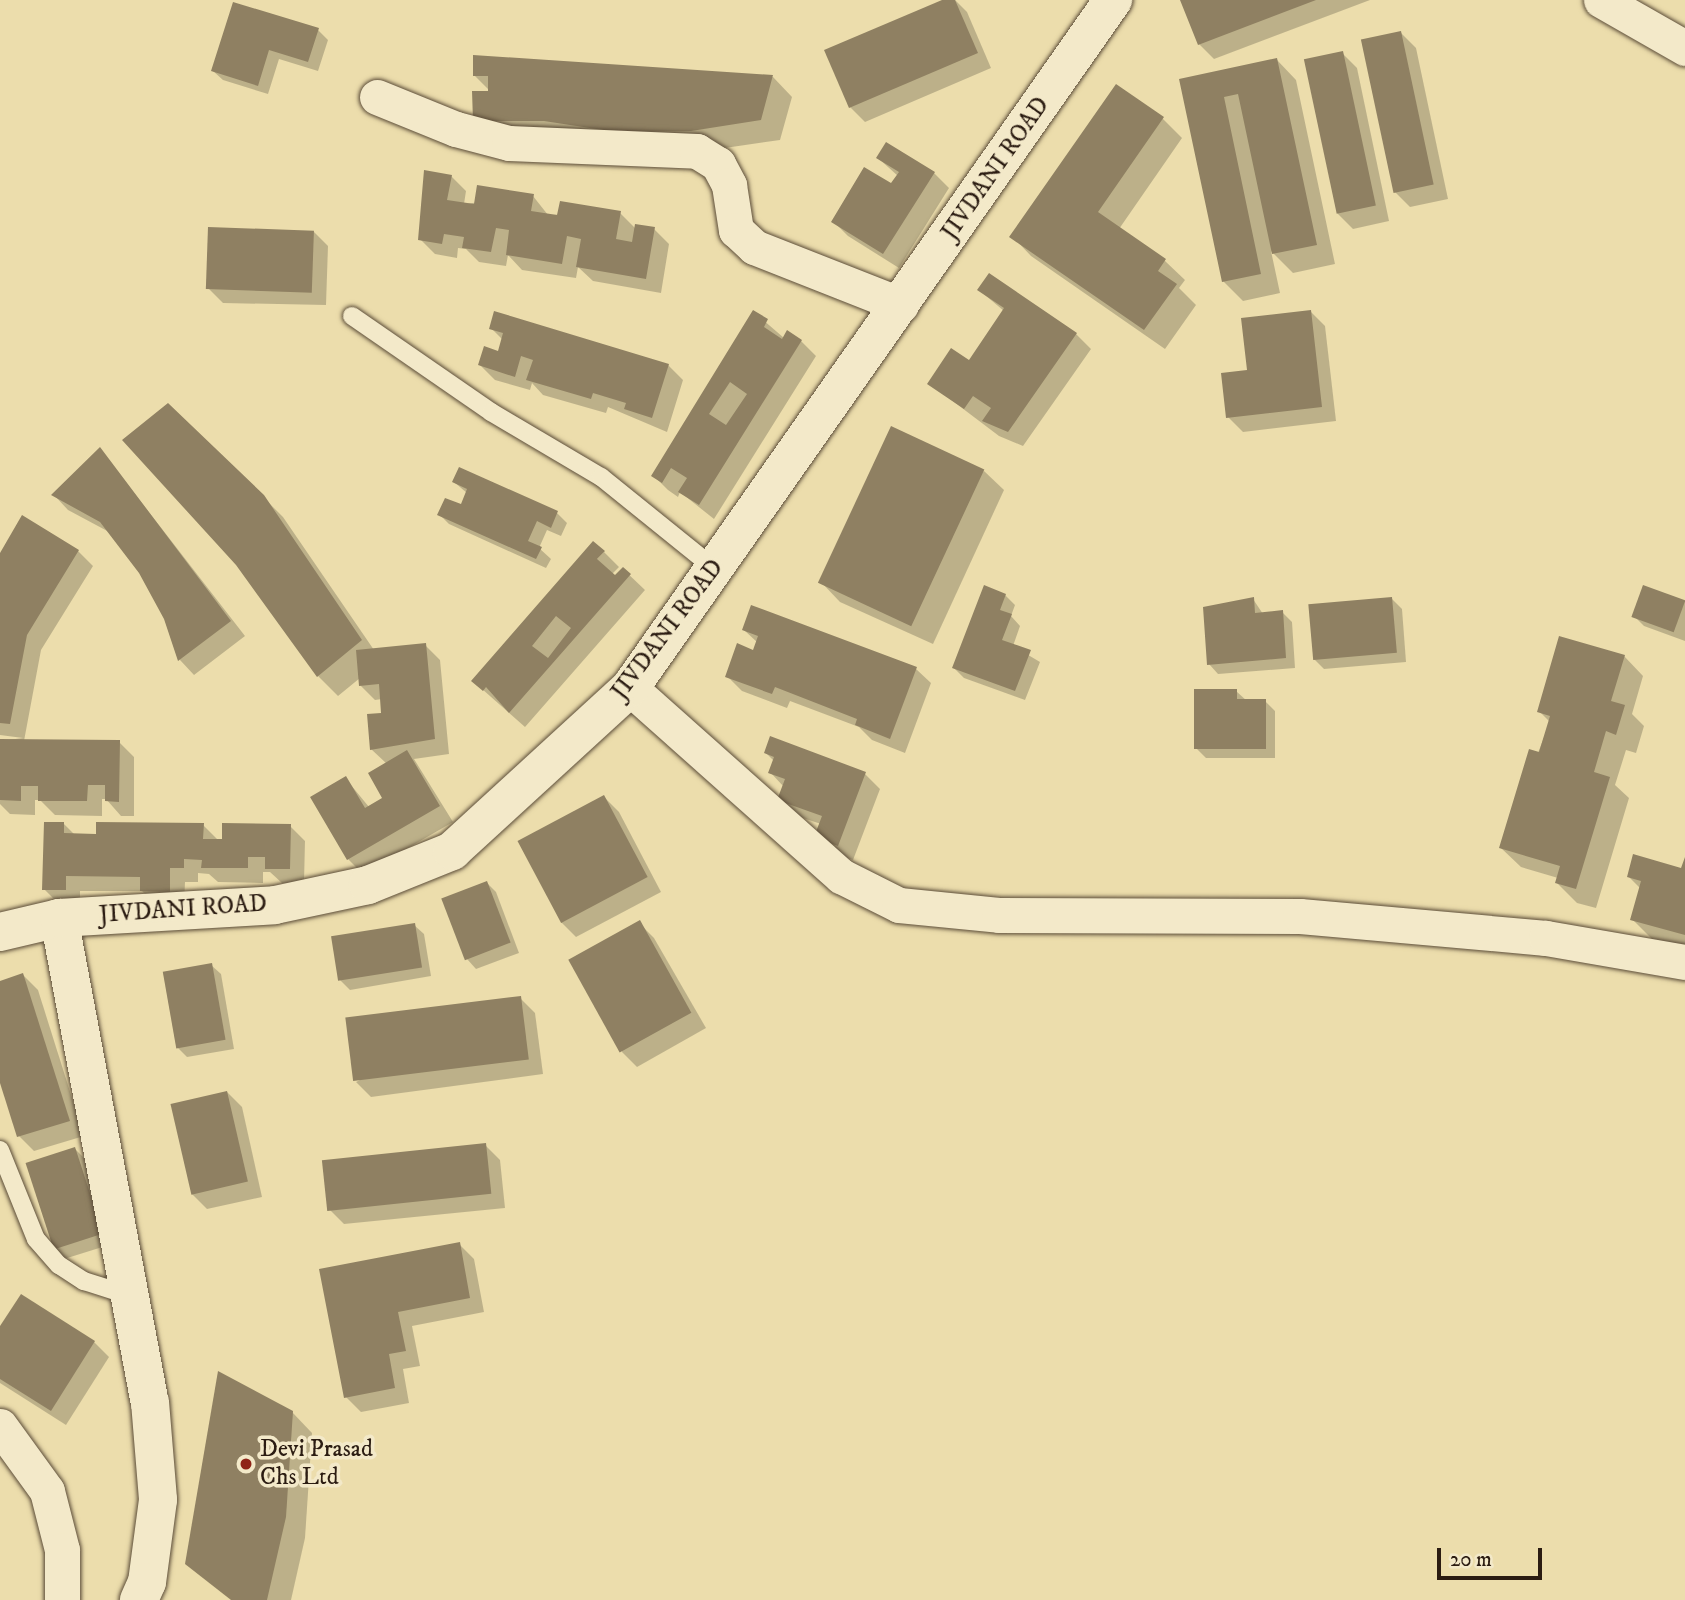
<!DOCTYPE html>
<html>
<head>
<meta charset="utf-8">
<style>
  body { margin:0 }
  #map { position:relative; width:1685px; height:1600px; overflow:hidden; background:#ecddac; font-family:"IM FELL DW Pica",serif }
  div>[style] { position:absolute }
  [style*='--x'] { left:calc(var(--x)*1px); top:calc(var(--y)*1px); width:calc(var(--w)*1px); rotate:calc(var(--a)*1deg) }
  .shadow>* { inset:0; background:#0003 }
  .building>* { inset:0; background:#8f8062; transform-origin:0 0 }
  .roads { filter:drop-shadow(0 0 2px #5b4c38) drop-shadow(0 0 2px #5b4c38) }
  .lane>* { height:18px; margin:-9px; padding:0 9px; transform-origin:9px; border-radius:9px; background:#f3e9c9 }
  .street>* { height:35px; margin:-17.5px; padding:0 17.5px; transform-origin:17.5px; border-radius:17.5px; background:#f3e9c9 }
  .secondary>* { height:38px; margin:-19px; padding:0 19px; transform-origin:19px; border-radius:19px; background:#f3e9c9 }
  .dots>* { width:19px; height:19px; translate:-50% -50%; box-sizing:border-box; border:4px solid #f3e9c9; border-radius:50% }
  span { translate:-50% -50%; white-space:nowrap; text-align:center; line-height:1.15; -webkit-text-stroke:7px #f3e9c9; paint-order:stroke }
  .street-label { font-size:24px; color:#2b1c12 }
  .poi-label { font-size:24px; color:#2b1c12 }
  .left { translate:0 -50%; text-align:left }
  .scale { position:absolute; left:1437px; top:1548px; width:105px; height:32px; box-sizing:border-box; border:4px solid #2b1c12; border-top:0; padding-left:9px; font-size:21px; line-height:24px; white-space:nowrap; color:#2b1c12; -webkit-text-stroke:5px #f3e9c9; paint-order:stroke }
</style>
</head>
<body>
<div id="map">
  <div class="shadow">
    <i style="clip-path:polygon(946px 0,955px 0,967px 12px,991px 68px,865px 122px,850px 107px)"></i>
    <i style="clip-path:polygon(1182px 0,1370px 0,1214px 59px,1199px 44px)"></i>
    <i style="clip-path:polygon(318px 30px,328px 40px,318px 71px,279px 59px,268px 94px,223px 80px,213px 71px)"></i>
    <i style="clip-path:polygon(1401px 33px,1416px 48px,1448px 199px,1410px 207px,1395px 192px)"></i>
    <i style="clip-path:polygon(1342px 53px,1357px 68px,1389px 221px,1353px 229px,1338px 214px)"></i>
    <i style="clip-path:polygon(475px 57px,773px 77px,792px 97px,780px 140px,711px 150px,494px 141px,489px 90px,474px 75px)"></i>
    <i style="clip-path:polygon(1277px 60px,1296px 80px,1335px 264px,1293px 273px,1271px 251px,1280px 293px,1243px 301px,1223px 281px,1181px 80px)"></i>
    <i style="clip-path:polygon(1162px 118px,1182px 138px,1119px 229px,1165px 261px,1185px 280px,1179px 288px,1196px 305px,1165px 349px,1031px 256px,1012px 236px)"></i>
    <i style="clip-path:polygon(878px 158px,934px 173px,949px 188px,899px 268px,848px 236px,833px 221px,892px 186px,898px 176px)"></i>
    <i style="clip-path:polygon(451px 176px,466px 191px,464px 204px,533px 196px,548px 215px,620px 213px,636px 229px,654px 229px,669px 244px,661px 293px,593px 281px,578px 267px,576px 278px,522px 270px,508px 255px,506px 266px,479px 262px,466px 249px,458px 248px,457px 258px,435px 254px,420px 239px)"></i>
    <i style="clip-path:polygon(313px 231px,328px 246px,326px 305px,223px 303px,208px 288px)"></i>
    <i style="clip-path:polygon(979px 290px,1076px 334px,1091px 349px,1023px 446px,999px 436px,929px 383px,970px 362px,1004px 311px)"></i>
    <i style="clip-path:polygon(1310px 311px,1325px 326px,1336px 421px,1243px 432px,1228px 417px)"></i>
    <i style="clip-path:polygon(754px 312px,784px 338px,801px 341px,816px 356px,714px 519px,680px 492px,678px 497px,668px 490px,653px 475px)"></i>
    <i style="clip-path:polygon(491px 328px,668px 365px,683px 380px,667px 432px,608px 407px,606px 413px,543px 395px,532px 383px,530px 390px,495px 380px,480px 365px,499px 353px,503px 340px)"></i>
    <i style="clip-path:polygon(100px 449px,245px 636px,194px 675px,180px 660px,166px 618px,141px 572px,111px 533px,68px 510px,54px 495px)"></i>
    <i style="clip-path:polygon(460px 469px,557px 513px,567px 523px,561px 536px,547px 530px,539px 548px,551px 559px,546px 568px,449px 524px,439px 514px,462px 507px,467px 493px,454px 482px)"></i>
    <i style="clip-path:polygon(984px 471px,1004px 490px,933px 644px,840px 602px,821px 582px)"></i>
    <i style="clip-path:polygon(262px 496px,283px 517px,374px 650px,425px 645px,440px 660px,449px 754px,414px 759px,453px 822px,363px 874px,348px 859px,313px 797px,346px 779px,369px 807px,385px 798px,387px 764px,371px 749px,383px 715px,382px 699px,375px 700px,360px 685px,360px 678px,338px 696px,318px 676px,237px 564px)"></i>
    <i style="clip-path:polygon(78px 551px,93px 566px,41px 650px,24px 741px,119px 742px,134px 757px,134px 816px,121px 816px,106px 799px,102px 799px,102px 816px,55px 815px,40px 800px,35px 800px,35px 815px,10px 814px,0 804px,0 741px,23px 738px,0 735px,0 553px)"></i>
    <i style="clip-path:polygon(604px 552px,619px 567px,612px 574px,616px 577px,623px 569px,645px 590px,525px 727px,473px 681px)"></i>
    <i style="clip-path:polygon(1644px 588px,1685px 602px,1685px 641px,1644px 626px,1634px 616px)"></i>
    <i style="clip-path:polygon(1005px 595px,1015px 605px,1011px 616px,1020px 626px,1013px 646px,1040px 662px,1025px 700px,964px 678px,954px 668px)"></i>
    <i style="clip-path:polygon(1253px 599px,1263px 614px,1282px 612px,1292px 622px,1295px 668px,1218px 674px,1209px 664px)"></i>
    <i style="clip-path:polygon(1392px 599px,1402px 609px,1406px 662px,1324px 669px,1314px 659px)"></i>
    <i style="clip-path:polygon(744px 630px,916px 669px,931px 683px,905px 753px,872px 740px,859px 727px,790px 701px,787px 708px,742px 691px,727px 676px,754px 652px,758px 643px)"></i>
    <i style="clip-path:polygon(1624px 656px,1643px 676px,1632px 714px,1644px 726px,1636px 753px,1626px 750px,1615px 785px,1629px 798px,1596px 908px,1577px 903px,1557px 883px,1558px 878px,1521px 867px,1501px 848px,1550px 722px,1539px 711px)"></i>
    <i style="clip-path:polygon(1236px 691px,1247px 701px,1265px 701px,1275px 711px,1275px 758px,1206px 758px,1196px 748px)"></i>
    <i style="clip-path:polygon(766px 753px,865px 774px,880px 789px,853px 860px,831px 852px,821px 824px,794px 815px,779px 800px,784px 787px,770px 772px,774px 761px)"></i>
    <i style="clip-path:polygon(604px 797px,619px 812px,661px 892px,576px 937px,561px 922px)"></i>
    <i style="clip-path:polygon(63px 823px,75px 835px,97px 835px,203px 825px,219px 841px,290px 826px,305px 841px,304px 883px,282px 883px,270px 872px,263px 872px,263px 883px,218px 882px,209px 874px,198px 873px,198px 882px,185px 882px,184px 906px,156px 905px,142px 891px,80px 891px,80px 904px,59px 904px,44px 889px)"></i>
    <i style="clip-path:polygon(1685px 860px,1685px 948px,1652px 939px,1632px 919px,1641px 889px,1629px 877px,1682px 870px)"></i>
    <i style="clip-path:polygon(487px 883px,496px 892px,519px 953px,476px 969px,467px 959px)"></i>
    <i style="clip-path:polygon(639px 923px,654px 938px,706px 1028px,637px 1067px,622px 1052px)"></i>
    <i style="clip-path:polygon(414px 925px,424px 934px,431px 976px,350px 990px,340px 980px)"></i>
    <i style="clip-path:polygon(211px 965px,221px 974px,234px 1049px,187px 1057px,177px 1047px)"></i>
    <i style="clip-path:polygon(23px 975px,38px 990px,84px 1136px,34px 1151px,19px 1136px,0 1077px,0 982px)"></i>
    <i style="clip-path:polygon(520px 998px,535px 1013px,543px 1074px,371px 1097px,356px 1082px)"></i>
    <i style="clip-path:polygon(227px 1092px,242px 1107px,262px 1197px,207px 1209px,192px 1194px)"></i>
    <i style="clip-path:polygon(485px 1145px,500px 1160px,505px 1208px,344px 1224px,329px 1209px)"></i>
    <i style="clip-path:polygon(75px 1149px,85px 1159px,112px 1244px,64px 1259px,54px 1249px)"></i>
    <i style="clip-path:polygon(459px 1244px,474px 1259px,484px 1312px,412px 1326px,420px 1366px,403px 1369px,409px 1403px,361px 1412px,346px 1397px,321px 1271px)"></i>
    <i style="clip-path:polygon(0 1329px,94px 1342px,109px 1357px,66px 1425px,0 1383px)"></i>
    <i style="clip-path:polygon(292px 1412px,312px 1433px,305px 1538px,291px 1600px,233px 1600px,186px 1564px)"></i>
  </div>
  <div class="building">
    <i style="clip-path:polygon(942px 0,955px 0,978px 53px,849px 108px,824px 50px)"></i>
    <i style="clip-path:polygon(1180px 0,1316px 0,1198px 45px)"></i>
    <i style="clip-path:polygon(233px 2px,319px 28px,308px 62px,269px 50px,258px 86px,211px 71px)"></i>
    <i style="left:1401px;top:31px;width:157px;height:41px;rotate:78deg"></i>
    <i style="left:1343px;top:51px;width:158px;height:40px;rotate:78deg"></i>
    <i style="clip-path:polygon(473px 55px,773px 75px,761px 120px,691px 131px,616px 132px,544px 121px,473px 121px,472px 91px,488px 91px,488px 76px,473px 76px)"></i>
    <i style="clip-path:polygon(1277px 58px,1317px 245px,1272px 254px,1238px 94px,1224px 97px,1261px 274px,1222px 282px,1179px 79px)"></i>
    <i style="clip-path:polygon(1116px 84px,1164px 117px,1098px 212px,1166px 259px,1158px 271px,1177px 284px,1144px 330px,1009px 237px)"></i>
    <i style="clip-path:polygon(886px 142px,935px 172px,883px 254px,831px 222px,864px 167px,891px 183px,899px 172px,876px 158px)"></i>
    <i style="clip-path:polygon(424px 170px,452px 175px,447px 200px,474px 204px,477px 185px,534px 194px,531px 211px,557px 215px,560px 201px,621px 211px,616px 239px,632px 242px,635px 224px,655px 227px,646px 279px,576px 267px,581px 239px,567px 236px,562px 264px,506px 255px,509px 230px,496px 228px,491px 252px,462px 248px,464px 237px,444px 234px,442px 244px,418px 240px)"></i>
    <i style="left:208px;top:227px;width:106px;height:62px;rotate:2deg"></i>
    <i style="clip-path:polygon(989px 273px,1077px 333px,1008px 432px,982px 421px,991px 408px,973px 396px,964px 409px,927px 384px,951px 348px,969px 360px,1004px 308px,977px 290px)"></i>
    <i style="clip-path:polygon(evenodd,753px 310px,768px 319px,764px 327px,782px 339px,787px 330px,802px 340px,699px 505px,678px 492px,687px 478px,671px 468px,662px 483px,651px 476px,753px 310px,730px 382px,747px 394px,726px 425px,709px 414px,730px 382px)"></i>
    <i style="clip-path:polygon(1311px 310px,1322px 407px,1226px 418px,1221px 373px,1247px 370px,1241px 318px)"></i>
    <i style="clip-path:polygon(494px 311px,669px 364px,652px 418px,624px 409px,626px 403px,593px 393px,591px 399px,526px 380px,533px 360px,521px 356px,515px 377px,478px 365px,484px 346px,498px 351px,503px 333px,489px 329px)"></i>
    <i style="clip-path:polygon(168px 403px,264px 495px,362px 640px,317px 677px,236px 565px,122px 440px)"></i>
    <i style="left:891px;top:426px;width:103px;height:173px;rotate:25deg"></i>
    <i style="clip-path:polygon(100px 447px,231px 621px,178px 661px,164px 619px,139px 573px,100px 522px,51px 495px)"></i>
    <i style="clip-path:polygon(459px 467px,558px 511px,551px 528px,537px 521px,528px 541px,542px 547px,536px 559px,437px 515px,445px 498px,461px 504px,467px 489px,452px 482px)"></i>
    <i style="clip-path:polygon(22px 515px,79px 550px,27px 635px,10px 724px,0 723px,0 553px)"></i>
    <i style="clip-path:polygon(evenodd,593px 541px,605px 551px,597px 559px,615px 575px,623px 567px,631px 574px,509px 713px,486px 687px,483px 691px,471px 681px,593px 541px,556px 616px,571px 628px,548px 658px,532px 646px,556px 616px)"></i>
    <i style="clip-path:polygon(984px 585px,1006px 594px,1000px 610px,1012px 614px,1002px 640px,1031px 650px,1015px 691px,952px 668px)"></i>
    <i style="left:1643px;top:585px;width:45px;height:34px;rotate:20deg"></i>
    <i style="clip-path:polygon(1254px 597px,1255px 613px,1283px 610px,1286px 658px,1207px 665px,1203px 607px)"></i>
    <i style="left:1392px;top:597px;width:56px;height:84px;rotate:85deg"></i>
    <i style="clip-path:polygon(751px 605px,917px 667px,890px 739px,855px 725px,857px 719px,775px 687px,772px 694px,725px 677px,737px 643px,753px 650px,758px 636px,742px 630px)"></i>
    <i style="clip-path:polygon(1559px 636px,1625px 655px,1611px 701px,1625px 705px,1616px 735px,1606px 731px,1594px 772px,1610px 777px,1576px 889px,1555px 883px,1560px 866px,1499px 848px,1529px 749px,1539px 752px,1550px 716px,1537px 712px)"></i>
    <i style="clip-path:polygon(426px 643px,435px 739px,370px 750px,367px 714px,381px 713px,379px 684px,359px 686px,356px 650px)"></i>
    <i style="clip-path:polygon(1194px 689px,1237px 689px,1237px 699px,1266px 699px,1266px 749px,1194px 749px)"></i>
    <i style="clip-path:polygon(770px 736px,866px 772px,838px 846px,814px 837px,822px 816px,777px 800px,785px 779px,768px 773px,774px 757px,764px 753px)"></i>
    <i style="clip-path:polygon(0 739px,120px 740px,119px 802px,105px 801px,105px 785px,88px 785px,87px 801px,38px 801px,38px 786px,21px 786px,21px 801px,0 800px)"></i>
    <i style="clip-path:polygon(407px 750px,440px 806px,347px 860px,310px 797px,346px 776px,365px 808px,382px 798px,368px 773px)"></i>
    <i style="left:604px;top:795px;width:93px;height:98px;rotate:62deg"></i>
    <i style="clip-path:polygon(44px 822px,64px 822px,64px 833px,96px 834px,96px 822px,204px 823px,203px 839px,222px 839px,222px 823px,291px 824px,290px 869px,265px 869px,265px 857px,248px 857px,248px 868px,201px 868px,202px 860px,184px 859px,184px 868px,170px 868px,170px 892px,140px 891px,140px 877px,66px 876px,66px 890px,42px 890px)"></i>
    <i style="clip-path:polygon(1633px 854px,1681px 868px,1685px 857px,1685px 935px,1630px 920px,1641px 881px,1627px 877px)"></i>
    <i style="left:487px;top:881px;width:66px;height:49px;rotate:69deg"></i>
    <i style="left:640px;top:920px;width:106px;height:82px;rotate:61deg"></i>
    <i style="left:415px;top:923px;width:45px;height:85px;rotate:81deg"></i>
    <i style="left:212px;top:963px;width:78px;height:50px;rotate:80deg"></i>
    <i style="clip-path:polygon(23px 973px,70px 1121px,17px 1137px,0 1083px,0 981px)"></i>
    <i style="left:521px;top:996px;width:64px;height:177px;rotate:83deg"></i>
    <i style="left:227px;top:1091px;width:93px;height:58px;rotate:77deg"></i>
    <i style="left:486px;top:1143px;width:51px;height:165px;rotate:84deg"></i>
    <i style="left:75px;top:1147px;width:91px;height:52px;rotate:72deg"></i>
    <i style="clip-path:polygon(460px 1242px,470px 1298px,398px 1312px,406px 1351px,389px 1354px,395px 1388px,344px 1398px,319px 1269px)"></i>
    <i style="clip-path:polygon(21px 1294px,95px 1341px,51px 1411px,0 1379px,0 1326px)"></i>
    <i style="clip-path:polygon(218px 1371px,293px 1411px,286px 1517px,267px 1600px,231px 1600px,185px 1564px)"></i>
  </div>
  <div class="roads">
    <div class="lane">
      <i style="--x:352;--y:316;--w:169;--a:34.6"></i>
      <i style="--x:491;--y:412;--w:128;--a:30.6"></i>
      <i style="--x:601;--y:477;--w:146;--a:38.9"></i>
      <i style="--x:0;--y:1150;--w:96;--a:68"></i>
      <i style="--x:36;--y:1239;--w:35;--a:49"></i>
      <i style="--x:59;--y:1265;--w:30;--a:33"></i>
      <i style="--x:84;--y:1281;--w:49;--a:17.7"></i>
    </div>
    <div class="street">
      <i style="--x:1601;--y:0;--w:97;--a:29.7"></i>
      <i style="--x:377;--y:97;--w:85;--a:22.1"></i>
      <i style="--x:456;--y:129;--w:55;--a:14.8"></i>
      <i style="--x:509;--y:143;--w:188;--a:2.4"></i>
      <i style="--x:697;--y:151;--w:25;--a:32"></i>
      <i style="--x:718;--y:164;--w:24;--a:62"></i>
      <i style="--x:729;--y:185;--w:46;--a:81.2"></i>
      <i style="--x:736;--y:230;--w:25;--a:43"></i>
      <i style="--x:754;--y:247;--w:158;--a:21.5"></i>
      <i style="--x:630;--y:688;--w:283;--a:41.7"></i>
      <i style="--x:841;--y:876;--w:65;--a:26.6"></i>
      <i style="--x:899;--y:905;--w:100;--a:5.7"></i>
      <i style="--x:999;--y:915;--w:301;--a:0.2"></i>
      <i style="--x:1300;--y:916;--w:247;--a:5.1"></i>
      <i style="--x:1546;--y:938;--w:141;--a:9.8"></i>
      <i style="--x:0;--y:1426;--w:80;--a:54.1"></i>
      <i style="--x:47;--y:1491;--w:61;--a:75.7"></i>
      <i style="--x:62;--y:1550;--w:50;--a:90"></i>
    </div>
    <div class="secondary">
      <i style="--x:59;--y:918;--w:492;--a:79.4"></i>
      <i style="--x:150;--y:1402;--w:98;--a:85.3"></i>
      <i style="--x:158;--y:1500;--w:83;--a:97.6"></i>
      <i style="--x:147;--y:1582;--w:20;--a:114"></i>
      <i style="--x:0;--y:932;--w:61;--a:-13.3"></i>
      <i style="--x:59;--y:918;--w:216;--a:-3.4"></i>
      <i style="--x:275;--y:905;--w:95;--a:-12.1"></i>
      <i style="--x:368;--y:885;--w:91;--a:-22"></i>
      <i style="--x:452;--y:851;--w:241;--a:-42.5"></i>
      <i style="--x:630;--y:688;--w:841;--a:-54.93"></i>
    </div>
  </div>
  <div class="dots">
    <i style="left:246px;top:1464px;background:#8f2418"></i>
  </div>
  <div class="street-label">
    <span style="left:996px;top:169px;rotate:-55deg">JIVDANI ROAD</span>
    <span style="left:668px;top:630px;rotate:-53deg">JIVDANI ROAD</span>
    <span style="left:183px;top:910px;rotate:-4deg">JIVDANI ROAD</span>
  </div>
  <div class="poi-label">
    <span class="left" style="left:260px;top:1464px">Devi Prasad<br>Chs Ltd</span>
  </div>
  <div class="scale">20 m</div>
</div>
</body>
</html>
